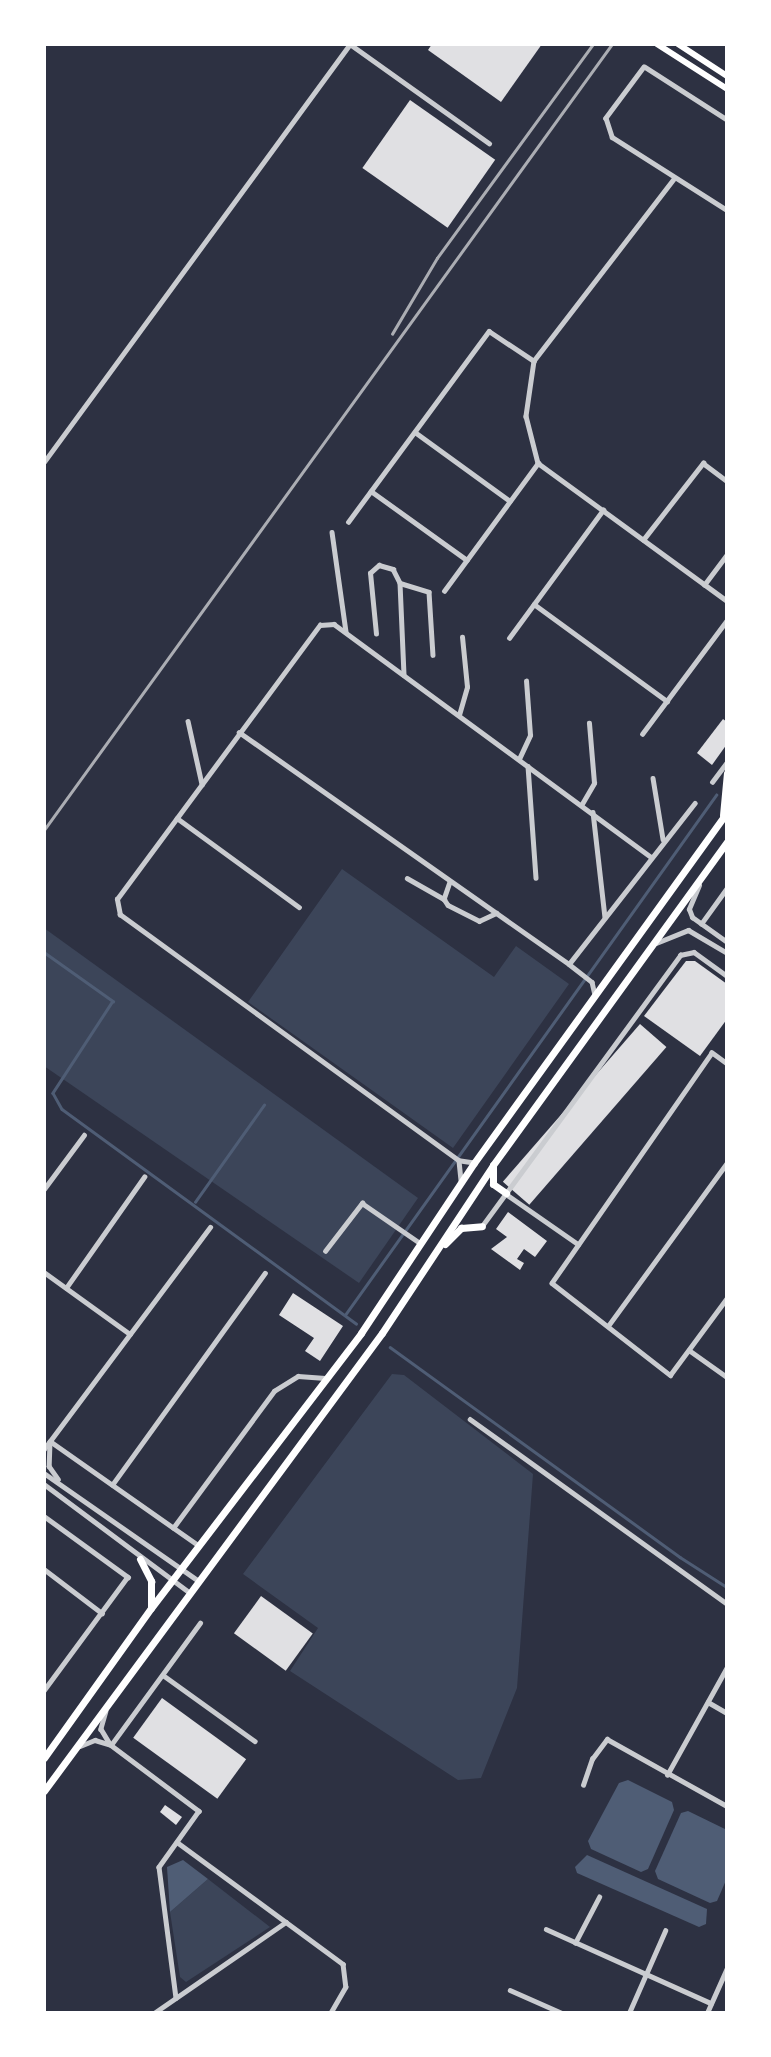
<!DOCTYPE html>
<html>
<head>
<meta charset="utf-8">
<style>
  body { margin:0 }
  #map { position:relative; width:771px; height:2057px; overflow:hidden; background:#2d3142; font-family:"Roboto Condensed",sans-serif }
  div>[style] { position:absolute }
  [style*='--x'] { left:calc(var(--x)*1px); top:calc(var(--y)*1px); width:calc(var(--w)*1px); rotate:calc(var(--a)*1deg) }
  .green>* { inset:0; background:#3c4559 }
  .water>* { inset:0; background:#4f5d75 }
  .stream>* { height:2.5px; margin:-1.25px; padding:0 1.25px; transform-origin:1.25px; border-radius:1.25px; background:#4f5d75 }
  .building>* { inset:0; background:#e0e0e3; transform-origin:0 0 }
  .minor>* { height:4.5px; margin:-2.25px; padding:0 2.25px; transform-origin:2.25px; border-radius:2.25px; background:#caccd0 }
  .tertiary>* { height:5px; margin:-2.5px; padding:0 2.5px; transform-origin:2.5px; border-radius:2.5px; background:#caccd0 }
  .primary>* { height:6px; margin:-3px; padding:0 3px; transform-origin:3px; border-radius:3px; background:#fff }
  .motorway>* { height:7px; margin:-3.5px; padding:0 3.5px; transform-origin:3.5px; border-radius:3.5px; background:#fff }
  .rail>* { height:2.5px; margin:-1.25px; padding:0 1.25px; transform-origin:1.25px; border-radius:1.25px; background:#abadb3 }
  span { translate:-50% -50%; white-space:nowrap; text-align:center; line-height:1.15; -webkit-text-stroke:7px #fff; paint-order:stroke }
  .frame { position:absolute; inset:0; border:46px solid #fff; pointer-events:none }
</style>
</head>
<body>
<div id="map">
  <div class="green">
    <i style="clip-path:polygon(342px 869px,494px 977px,516px 946px,569px 984px,453px 1148px,248px 1002px)"></i>
    <i style="clip-path:polygon(44px 928px,418px 1198px,359px 1283px,44px 1066px)"></i>
    <i style="clip-path:polygon(392px 1374px,404px 1375px,533px 1474px,517px 1688px,481px 1778px,458px 1780px,290px 1671px,318px 1628px,243px 1574px)"></i>
    <i style="clip-path:polygon(208px 1879px,270px 1927px,186px 1982px,180px 1977px,170px 1912px)"></i>
  </div>
  <div class="water">
    <i style="clip-path:polygon(628px 1780px,672px 1802px,674px 1810px,648px 1869px,641px 1872px,591px 1849px,588px 1841px,619px 1783px)"></i>
    <i style="clip-path:polygon(688px 1811px,727px 1830px,727px 1878px,717px 1901px,710px 1903px,658px 1879px,655px 1871px,681px 1813px)"></i>
    <i style="clip-path:polygon(587px 1855px,707px 1909px,706px 1924px,699px 1927px,577px 1873px,575px 1867px)"></i>
    <i style="clip-path:polygon(183px 1860px,208px 1879px,170px 1912px,167px 1867px)"></i>
  </div>
  <div class="stream">
    <i style="--x:44;--y:952;--w:85;--a:35.4"></i>
    <i style="--x:113;--y:1001;--w:110;--a:123.1"></i>
    <i style="--x:53;--y:1093;--w:18;--a:61"></i>
    <i style="--x:62;--y:1109;--w:364;--a:36.1"></i>
    <i style="--x:195;--y:1202;--w:119;--a:-54.6"></i>
    <i style="--x:345;--y:1315;--w:639;--a:-54.49"></i>
    <i style="--x:390;--y:1347;--w:358;--a:35.9"></i>
    <i style="--x:680;--y:1557;--w:56;--a:32.6"></i>
  </div>
  <div class="building">
    <i style="clip-path:polygon(432px 44px,542px 44px,501px 102px,428px 50px)"></i>
    <i style="left:410px;top:100px;width:104px;height:83px;rotate:35deg"></i>
    <i style="clip-path:polygon(723px 719px,727px 722px,727px 744px,712px 765px,697px 753px)"></i>
    <i style="clip-path:polygon(686px 961px,695px 961px,727px 984px,727px 1019px,700px 1056px,644px 1016px)"></i>
    <i style="left:640px;top:1024px;width:35px;height:209px;rotate:41deg"></i>
    <i style="clip-path:polygon(508px 1212px,547px 1241px,535px 1257px,524px 1249px,517px 1259px,524px 1263px,520px 1270px,491px 1249px,507px 1237px,496px 1229px)"></i>
    <i style="clip-path:polygon(293px 1293px,343px 1326px,320px 1361px,305px 1351px,314px 1338px,279px 1315px)"></i>
    <i style="left:261px;top:1596px;width:64px;height:46px;rotate:36deg"></i>
    <i style="left:162px;top:1698px;width:104px;height:49px;rotate:36deg"></i>
    <i style="clip-path:polygon(165px 1805px,182px 1817px,176px 1825px,160px 1812px)"></i>
  </div>
  <div class="minor">
    <i style="--x:350;--y:44;--w:171;--a:35.5"></i>
    <i style="--x:727;--y:120;--w:98;--a:-147.4"></i>
    <i style="--x:644;--y:67;--w:64;--a:126.7"></i>
    <i style="--x:606;--y:118;--w:20;--a:72"></i>
    <i style="--x:612;--y:137;--w:136;--a:32.4"></i>
    <i style="--x:675;--y:178;--w:231;--a:127.6"></i>
    <i style="--x:534;--y:361;--w:56;--a:98.3"></i>
    <i style="--x:526;--y:416;--w:49;--a:75.7"></i>
    <i style="--x:538;--y:463;--w:234;--a:36.1"></i>
    <i style="--x:415;--y:432;--w:117;--a:36"></i>
    <i style="--x:44;--y:462;--w:518;--a:-53.79"></i>
    <i style="--x:371;--y:491;--w:118;--a:35.7"></i>
    <i style="--x:348;--y:522;--w:237;--a:-53.6"></i>
    <i style="--x:489;--y:331;--w:54;--a:33.7"></i>
    <i style="--x:332;--y:532;--w:101;--a:82"></i>
    <i style="--x:643;--y:540;--w:98;--a:-52.1"></i>
    <i style="--x:703;--y:463;--w:30;--a:37"></i>
    <i style="--x:400;--y:583;--w:30;--a:17"></i>
    <i style="--x:429;--y:592;--w:63;--a:86.4"></i>
    <i style="--x:704;--y:585;--w:39;--a:-53"></i>
    <i style="--x:444;--y:591;--w:159;--a:-53.7"></i>
    <i style="--x:534;--y:604;--w:165;--a:36.1"></i>
    <i style="--x:376;--y:634;--w:61;--a:-95.6"></i>
    <i style="--x:370;--y:573;--w:12;--a:-42"></i>
    <i style="--x:379;--y:565;--w:15;--a:16"></i>
    <i style="--x:393;--y:569;--w:16;--a:63"></i>
    <i style="--x:400;--y:583;--w:92;--a:87.5"></i>
    <i style="--x:509;--y:638;--w:159;--a:-53.7"></i>
    <i style="--x:459;--y:715;--w:29;--a:-74"></i>
    <i style="--x:467;--y:687;--w:50;--a:-95.7"></i>
    <i style="--x:188;--y:721;--w:65;--a:77.5"></i>
    <i style="--x:239;--y:732;--w:403;--a:35.1"></i>
    <i style="--x:569;--y:964;--w:29;--a:38"></i>
    <i style="--x:592;--y:982;--w:13;--a:77"></i>
    <i style="--x:642;--y:734;--w:142;--a:-53.3"></i>
    <i style="--x:519;--y:759;--w:26;--a:-65"></i>
    <i style="--x:530;--y:735;--w:54;--a:-94.2"></i>
    <i style="--x:528;--y:766;--w:112;--a:85.9"></i>
    <i style="--x:653;--y:778;--w:62;--a:80.7"></i>
    <i style="--x:712;--y:782;--w:25;--a:-53"></i>
    <i style="--x:582;--y:804;--w:24;--a:-60"></i>
    <i style="--x:594;--y:783;--w:60;--a:-94.8"></i>
    <i style="--x:593;--y:812;--w:106;--a:83.5"></i>
    <i style="--x:177;--y:818;--w:151;--a:36.1"></i>
    <i style="--x:407;--y:878;--w:43;--a:29.6"></i>
    <i style="--x:450;--y:882;--w:18;--a:109"></i>
    <i style="--x:444;--y:899;--w:7;--a:56"></i>
    <i style="--x:448;--y:905;--w:35;--a:27"></i>
    <i style="--x:479;--y:921;--w:19;--a:-25"></i>
    <i style="--x:701;--y:924;--w:44;--a:-54.2"></i>
    <i style="--x:569;--y:964;--w:204;--a:-52"></i>
    <i style="--x:727;--y:1064;--w:19;--a:-144"></i>
    <i style="--x:712;--y:1053;--w:280;--a:124.8"></i>
    <i style="--x:552;--y:1283;--w:150;--a:37.9"></i>
    <i style="--x:670;--y:1375;--w:96;--a:-53.5"></i>
    <i style="--x:459;--y:1161;--w:20;--a:84"></i>
    <i style="--x:474;--y:1163;--w:15;--a:-172"></i>
    <i style="--x:459;--y:1161;--w:419;--a:-144"></i>
    <i style="--x:120;--y:915;--w:16;--a:-101"></i>
    <i style="--x:117;--y:899;--w:341;--a:-53.5"></i>
    <i style="--x:320;--y:625;--w:14;--a:-4"></i>
    <i style="--x:334;--y:624;--w:393;--a:36.3"></i>
    <i style="--x:44;--y:1189;--w:67;--a:-53.5"></i>
    <i style="--x:506;--y:1194;--w:88;--a:34.8"></i>
    <i style="--x:482;--y:1226;--w:336;--a:-53.8"></i>
    <i style="--x:680;--y:955;--w:14;--a:-12"></i>
    <i style="--x:694;--y:952;--w:41;--a:36"></i>
    <i style="--x:325;--y:1251;--w:61;--a:-52.4"></i>
    <i style="--x:362;--y:1203;--w:70;--a:34.6"></i>
    <i style="--x:44;--y:1272;--w:106;--a:35.8"></i>
    <i style="--x:66;--y:1288;--w:136;--a:-54.9"></i>
    <i style="--x:608;--y:1326;--w:202;--a:-53.9"></i>
    <i style="--x:689;--y:1350;--w:47;--a:35.4"></i>
    <i style="--x:470;--y:1419;--w:317;--a:35.7"></i>
    <i style="--x:50;--y:1441;--w:181;--a:35.1"></i>
    <i style="--x:50;--y:1442;--w:24;--a:92"></i>
    <i style="--x:49;--y:1466;--w:16;--a:55"></i>
    <i style="--x:44;--y:1449;--w:277;--a:-53.2"></i>
    <i style="--x:44;--y:1473;--w:189;--a:34.9"></i>
    <i style="--x:44;--y:1484;--w:182;--a:36.7"></i>
    <i style="--x:112;--y:1485;--w:261;--a:-54.2"></i>
    <i style="--x:44;--y:1516;--w:104;--a:36"></i>
    <i style="--x:128;--y:1577;--w:142;--a:126.4"></i>
    <i style="--x:173;--y:1528;--w:170;--a:-53.6"></i>
    <i style="--x:274;--y:1391;--w:28;--a:-32"></i>
    <i style="--x:298;--y:1376;--w:27;--a:4"></i>
    <i style="--x:44;--y:1569;--w:73;--a:37.2"></i>
    <i style="--x:163;--y:1675;--w:113;--a:35.7"></i>
    <i style="--x:708;--y:1702;--w:22;--a:30"></i>
    <i style="--x:106;--y:1711;--w:19;--a:106"></i>
    <i style="--x:101;--y:1729;--w:17;--a:59"></i>
    <i style="--x:111;--y:1745;--w:151;--a:-53.9"></i>
    <i style="--x:80;--y:1746;--w:16;--a:-22"></i>
    <i style="--x:95;--y:1740;--w:17;--a:17"></i>
    <i style="--x:111;--y:1745;--w:110;--a:36.9"></i>
    <i style="--x:199;--y:1811;--w:69;--a:125.5"></i>
    <i style="--x:159;--y:1867;--w:132;--a:82.6"></i>
    <i style="--x:667;--y:1775;--w:124;--a:-60.9"></i>
    <i style="--x:583;--y:1785;--w:28;--a:-71"></i>
    <i style="--x:592;--y:1759;--w:25;--a:-53"></i>
    <i style="--x:607;--y:1739;--w:137;--a:29.2"></i>
    <i style="--x:177;--y:1842;--w:206;--a:36.3"></i>
    <i style="--x:343;--y:1964;--w:23;--a:83"></i>
    <i style="--x:346;--y:1987;--w:30;--a:120"></i>
    <i style="--x:546;--y:1929;--w:181;--a:24.2"></i>
    <i style="--x:575;--y:1943;--w:52;--a:-62.4"></i>
    <i style="--x:510;--y:1990;--w:57;--a:23.9"></i>
    <i style="--x:154;--y:2013;--w:160;--a:-34.6"></i>
    <i style="--x:629;--y:2013;--w:90;--a:-66.3"></i>
    <i style="--x:707;--y:2013;--w:49;--a:-66"></i>
  </div>
  <div class="tertiary">
    <i style="--x:699;--y:885;--w:26;--a:113"></i>
    <i style="--x:689;--y:909;--w:9;--a:69"></i>
    <i style="--x:692;--y:917;--w:43;--a:35.5"></i>
    <i style="--x:656;--y:943;--w:35;--a:-22"></i>
    <i style="--x:688;--y:930;--w:45;--a:30.5"></i>
  </div>
  <div class="primary">
    <i style="--x:657;--y:44;--w:83;--a:32.7"></i>
    <i style="--x:678;--y:44;--w:59;--a:33.1"></i>
  </div>
  <div class="motorway">
    <i style="--x:723;--y:815;--w:42;--a:-84.6"></i>
    <i style="--x:493;--y:1165;--w:19;--a:90"></i>
    <i style="--x:493;--y:1184;--w:16;--a:35"></i>
    <i style="--x:445;--y:1244;--w:23;--a:-45"></i>
    <i style="--x:461;--y:1228;--w:21;--a:-5"></i>
    <i style="--x:140;--y:1559;--w:25;--a:63"></i>
    <i style="--x:151;--y:1581;--w:26;--a:90"></i>
    <i style="--x:44;--y:1758;--w:184;--a:-54.5"></i>
    <i style="--x:151;--y:1608;--w:346;--a:-52.6"></i>
    <i style="--x:361;--y:1333;--w:204;--a:-56.4"></i>
    <i style="--x:474;--y:1163;--w:433;--a:-54.2"></i>
    <i style="--x:44;--y:1791;--w:569;--a:-53.57"></i>
    <i style="--x:382;--y:1333;--w:201;--a:-56.5"></i>
    <i style="--x:493;--y:1165;--w:399;--a:-54.1"></i>
  </div>
  <div class="rail">
    <i style="--x:392;--y:334;--w:88;--a:-59.4"></i>
    <i style="--x:437;--y:258;--w:265;--a:-53.9"></i>
    <i style="--x:44;--y:830;--w:970;--a:-54.15"></i>
  </div>
  <div class="frame"></div>
</div>
</body>
</html>
